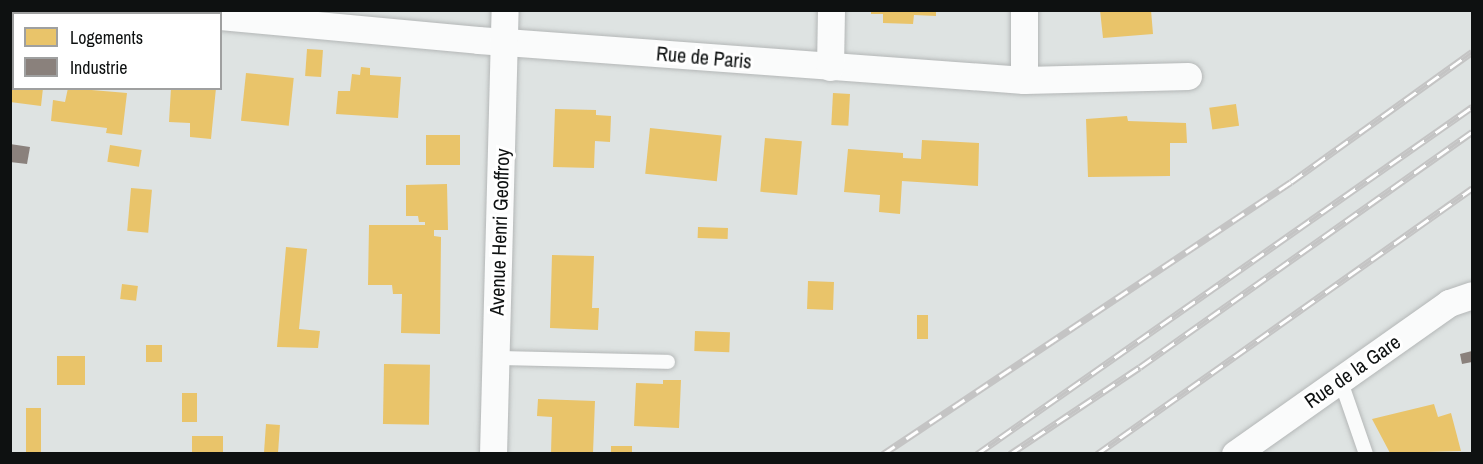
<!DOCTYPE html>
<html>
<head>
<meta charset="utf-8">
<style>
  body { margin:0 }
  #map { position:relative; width:1483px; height:464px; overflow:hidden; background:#dee3e2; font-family:"Archivo Narrow",sans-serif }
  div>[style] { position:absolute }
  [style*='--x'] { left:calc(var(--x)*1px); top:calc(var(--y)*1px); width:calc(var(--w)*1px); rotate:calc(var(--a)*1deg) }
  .homes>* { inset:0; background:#e9c46a; transform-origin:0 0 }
  .industry>* { inset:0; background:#8a817c }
  .roads { filter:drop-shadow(0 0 2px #b4b7b7) drop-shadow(0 0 2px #b4b7b7) }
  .service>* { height:14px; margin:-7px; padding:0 7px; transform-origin:7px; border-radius:7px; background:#fafbfb }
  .minor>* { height:27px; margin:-13.5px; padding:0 13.5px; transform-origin:13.5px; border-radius:13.5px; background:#fafbfb }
  .rail>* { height:7px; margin-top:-3.5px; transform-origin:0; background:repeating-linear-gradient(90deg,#fff 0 14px,#c4c4c4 0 28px); box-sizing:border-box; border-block:2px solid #c4c4c4 }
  span { translate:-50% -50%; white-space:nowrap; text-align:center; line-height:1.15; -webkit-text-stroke:6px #fff; paint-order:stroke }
  .street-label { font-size:20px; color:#0e1111 }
  .frame { position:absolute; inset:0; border:12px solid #0e1111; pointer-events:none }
  .legend { position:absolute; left:12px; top:12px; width:210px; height:78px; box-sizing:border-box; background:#fff; border:2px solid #9fa0a0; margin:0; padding:8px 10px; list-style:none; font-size:18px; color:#0e1111 }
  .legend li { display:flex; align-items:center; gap:12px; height:30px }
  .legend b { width:30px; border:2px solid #9fa0a0 }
</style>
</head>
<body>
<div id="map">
  <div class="homes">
    <i style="clip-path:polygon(871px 10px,936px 10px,936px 16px,914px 15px,913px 24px,883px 23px,883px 14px,871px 14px)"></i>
    <i style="clip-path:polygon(1100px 10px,1151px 10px,1153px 34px,1103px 38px)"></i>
    <i style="left:307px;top:49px;width:16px;height:27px;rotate:4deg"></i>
    <i style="clip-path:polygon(10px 61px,14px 88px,43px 88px,41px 106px,10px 102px)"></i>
    <i style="clip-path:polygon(361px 67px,370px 68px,370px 75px,401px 77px,398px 118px,336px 114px,338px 91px,350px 91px,352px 74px,360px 75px)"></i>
    <i style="left:246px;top:73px;width:48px;height:48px;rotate:6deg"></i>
    <i style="clip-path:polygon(68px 88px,127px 93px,122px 135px,106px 133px,107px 128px,51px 121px,53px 100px,65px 102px)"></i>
    <i style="clip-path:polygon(171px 88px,216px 88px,211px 139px,190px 137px,190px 123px,169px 122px)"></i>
    <i style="left:833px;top:93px;width:17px;height:32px;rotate:3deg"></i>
    <i style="left:1236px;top:104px;width:22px;height:27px;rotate:82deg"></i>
    <i style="clip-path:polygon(555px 109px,596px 110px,596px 115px,611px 116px,610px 142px,595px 141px,594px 168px,553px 167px)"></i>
    <i style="clip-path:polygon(1127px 116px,1128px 121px,1186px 123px,1187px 143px,1170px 143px,1170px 176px,1088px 177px,1086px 119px)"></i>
    <i style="left:650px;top:128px;width:72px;height:46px;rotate:6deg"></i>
    <i style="left:426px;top:135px;width:34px;height:30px"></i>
    <i style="left:765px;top:138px;width:37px;height:54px;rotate:5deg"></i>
    <i style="clip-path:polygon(922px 140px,979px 143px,978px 186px,902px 181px,900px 214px,879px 212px,880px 195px,844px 192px,848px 149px,903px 153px,903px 158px,921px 159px)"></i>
    <i style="left:110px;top:145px;width:32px;height:17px;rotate:9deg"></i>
    <i style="clip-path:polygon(447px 184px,448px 230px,434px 230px,434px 236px,441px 237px,440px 334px,401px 333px,402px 294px,393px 294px,392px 285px,368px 285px,369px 225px,425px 225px,425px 222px,419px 222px,418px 216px,406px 216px,406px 185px)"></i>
    <i style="left:131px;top:188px;width:21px;height:43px;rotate:5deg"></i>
    <i style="left:698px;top:227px;width:30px;height:11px;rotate:2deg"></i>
    <i style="clip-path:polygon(286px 247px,307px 249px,299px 329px,320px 331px,318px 348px,277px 347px)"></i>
    <i style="clip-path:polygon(552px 255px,594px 256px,592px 308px,599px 308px,598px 330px,550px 328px)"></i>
    <i style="left:808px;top:281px;width:26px;height:28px;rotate:2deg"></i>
    <i style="left:122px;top:284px;width:16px;height:15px;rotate:7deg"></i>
    <i style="left:917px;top:315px;width:11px;height:24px"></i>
    <i style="left:695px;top:331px;width:35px;height:20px;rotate:2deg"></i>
    <i style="left:146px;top:345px;width:16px;height:17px"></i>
    <i style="left:57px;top:356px;width:28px;height:29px"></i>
    <i style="left:384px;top:364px;width:46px;height:60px;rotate:1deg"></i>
    <i style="clip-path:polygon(663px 380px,681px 380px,679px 428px,634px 426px,636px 383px,663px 384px)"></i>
    <i style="left:182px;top:393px;width:15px;height:29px"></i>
    <i style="clip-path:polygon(538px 399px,595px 401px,593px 453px,551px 453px,552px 417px,537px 416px)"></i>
    <i style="clip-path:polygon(1434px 404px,1438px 417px,1451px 413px,1461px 451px,1390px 453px,1372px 419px)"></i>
    <i style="left:26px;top:408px;width:15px;height:45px"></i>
    <i style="left:266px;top:424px;width:14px;height:29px;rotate:4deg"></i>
    <i style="left:192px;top:436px;width:31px;height:17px"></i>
    <i style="left:611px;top:446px;width:21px;height:7px"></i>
  </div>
  <div class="industry">
    <i style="clip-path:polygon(10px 144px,30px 147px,27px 164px,10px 162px)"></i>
    <i style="clip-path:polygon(1472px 351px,1472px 362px,1462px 364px,1460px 354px)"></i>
  </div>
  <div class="roads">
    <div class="service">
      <i style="--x:496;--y:358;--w:172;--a:1.3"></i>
      <i style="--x:1340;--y:379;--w:79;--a:70.9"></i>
    </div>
    <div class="minor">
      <i style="--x:161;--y:10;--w:32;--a:7"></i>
      <i style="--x:1024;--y:10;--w:70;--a:90"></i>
      <i style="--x:220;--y:16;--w:259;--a:5.3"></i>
      <i style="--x:478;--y:40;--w:547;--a:4.19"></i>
      <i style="--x:1024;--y:80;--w:164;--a:-1.4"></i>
      <i style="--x:830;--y:67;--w:57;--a:-89"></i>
      <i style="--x:493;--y:454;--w:444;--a:-88.5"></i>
      <i style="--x:1235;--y:454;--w:262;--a:-35.2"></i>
      <i style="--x:1449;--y:303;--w:24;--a:-19"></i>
    </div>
  </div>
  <div class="rail">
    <i style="--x:883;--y:454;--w:490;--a:-33.7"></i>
    <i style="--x:1291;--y:182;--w:223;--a:-35.7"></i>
    <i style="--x:977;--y:454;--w:605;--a:-35.03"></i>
    <i style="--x:1010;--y:454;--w:156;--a:-33.8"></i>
    <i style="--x:1140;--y:367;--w:407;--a:-35.3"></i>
    <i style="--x:1097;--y:454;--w:460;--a:-35.3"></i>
  </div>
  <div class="street-label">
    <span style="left:704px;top:57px;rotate:5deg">Rue de Paris</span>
    <span style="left:499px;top:232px;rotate:-88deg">Avenue Henri Geoffroy</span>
    <span style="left:1352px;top:371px;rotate:-35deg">Rue de la Gare</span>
  </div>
  <div class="frame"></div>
  <ul class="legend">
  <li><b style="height:16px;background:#e9c46a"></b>Logements</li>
  <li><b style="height:16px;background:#8a817c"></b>Industrie</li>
  </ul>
</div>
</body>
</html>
